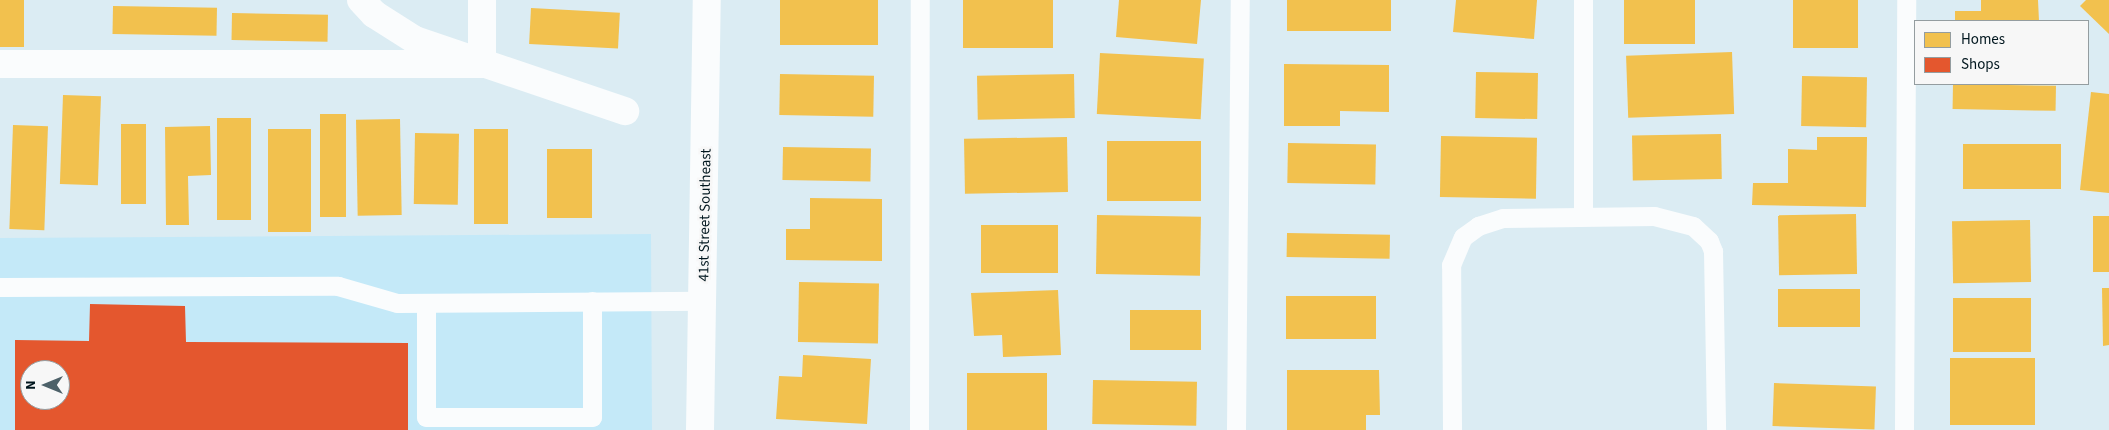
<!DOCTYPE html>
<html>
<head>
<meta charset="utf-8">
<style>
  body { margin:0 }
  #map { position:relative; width:2109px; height:430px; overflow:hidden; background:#dbecf3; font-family:"Source Sans 3",sans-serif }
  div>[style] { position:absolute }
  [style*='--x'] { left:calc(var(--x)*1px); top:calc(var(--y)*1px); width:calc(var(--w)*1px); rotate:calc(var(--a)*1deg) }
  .built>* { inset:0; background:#c4e9f8 }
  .homes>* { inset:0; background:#f2c14e; transform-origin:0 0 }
  .shops>* { inset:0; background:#e4572e }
  .service>* { height:19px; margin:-9.5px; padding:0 9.5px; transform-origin:9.5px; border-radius:9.5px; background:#fafcfd }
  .minor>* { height:28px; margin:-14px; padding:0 14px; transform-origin:14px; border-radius:14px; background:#fafcfd }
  span { translate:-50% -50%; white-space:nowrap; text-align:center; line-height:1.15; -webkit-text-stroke:5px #f7f7f7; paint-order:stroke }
  .street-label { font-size:15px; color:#00161e }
  .legend { position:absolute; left:1914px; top:20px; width:175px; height:65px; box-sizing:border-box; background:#f7f7f7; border:1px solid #949da0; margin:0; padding:6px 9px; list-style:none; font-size:15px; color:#00161e }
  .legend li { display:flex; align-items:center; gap:10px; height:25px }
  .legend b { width:25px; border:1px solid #949da0 }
  .north { position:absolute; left:20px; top:360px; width:50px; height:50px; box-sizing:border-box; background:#f7f7f7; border:1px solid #949da0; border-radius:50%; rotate:270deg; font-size:14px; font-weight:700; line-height:20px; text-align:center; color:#00161e }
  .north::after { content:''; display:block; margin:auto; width:18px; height:22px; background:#4d6169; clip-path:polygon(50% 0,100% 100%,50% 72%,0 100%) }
</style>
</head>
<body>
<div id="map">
  <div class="built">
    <i style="clip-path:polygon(evenodd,651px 234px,652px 430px,0 430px,0 238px,651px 234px,30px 370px,60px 370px,60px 400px,30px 400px,30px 370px)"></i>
  </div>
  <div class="homes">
    <i style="left:0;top:0;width:24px;height:47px"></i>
    <i style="left:780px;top:0;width:98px;height:45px"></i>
    <i style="left:963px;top:0;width:90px;height:48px"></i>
    <i style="clip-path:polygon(1119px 0,1201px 0,1197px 44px,1116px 37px)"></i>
    <i style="left:1287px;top:0;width:104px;height:31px"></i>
    <i style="clip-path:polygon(1456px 0,1537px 0,1534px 39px,1453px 32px)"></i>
    <i style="left:1624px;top:0;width:71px;height:44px"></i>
    <i style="left:1793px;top:0;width:65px;height:48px"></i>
    <i style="clip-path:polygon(1981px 0,2038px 0,2039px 21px,1955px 21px,1955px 11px,1981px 11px)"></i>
    <i style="clip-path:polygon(2086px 0,2109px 0,2109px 34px,2080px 6px)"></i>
    <i style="left:113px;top:6px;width:104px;height:28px;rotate:1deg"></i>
    <i style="left:531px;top:8px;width:89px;height:36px;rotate:3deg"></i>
    <i style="left:232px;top:13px;width:96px;height:27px;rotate:1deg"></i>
    <i style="left:1732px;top:52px;width:62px;height:106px;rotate:88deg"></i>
    <i style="left:1100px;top:53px;width:104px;height:61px;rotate:3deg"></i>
    <i style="clip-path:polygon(1284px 64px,1389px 65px,1389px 112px,1340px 111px,1340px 126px,1284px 126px)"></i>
    <i style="left:1476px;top:72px;width:62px;height:46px;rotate:1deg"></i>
    <i style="left:780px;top:74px;width:94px;height:41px;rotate:1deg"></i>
    <i style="left:1074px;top:74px;width:44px;height:97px;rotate:89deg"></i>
    <i style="left:1802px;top:76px;width:65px;height:50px;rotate:1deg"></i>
    <i style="left:1953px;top:84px;width:103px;height:25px;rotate:1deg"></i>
    <i style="clip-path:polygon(2091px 92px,2109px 94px,2109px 193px,2080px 190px)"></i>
    <i style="left:63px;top:95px;width:38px;height:89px;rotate:2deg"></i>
    <i style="left:320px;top:114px;width:26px;height:103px"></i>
    <i style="left:217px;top:118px;width:34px;height:102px"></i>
    <i style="left:400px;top:119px;width:96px;height:44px;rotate:89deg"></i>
    <i style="left:121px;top:124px;width:25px;height:80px"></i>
    <i style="left:13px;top:125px;width:35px;height:104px;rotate:2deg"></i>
    <i style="clip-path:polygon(210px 126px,211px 175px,188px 176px,189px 225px,166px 225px,165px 127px)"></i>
    <i style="left:268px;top:129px;width:43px;height:103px"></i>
    <i style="left:474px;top:129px;width:34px;height:95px"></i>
    <i style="left:415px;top:133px;width:44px;height:71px;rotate:1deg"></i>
    <i style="left:1721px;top:134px;width:45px;height:89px;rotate:89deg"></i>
    <i style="left:1441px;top:136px;width:96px;height:61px;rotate:1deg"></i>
    <i style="left:1067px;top:137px;width:55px;height:103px;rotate:89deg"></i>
    <i style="clip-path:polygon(1817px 137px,1867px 137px,1866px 207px,1752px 205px,1753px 183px,1788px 183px,1788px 149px,1817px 150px)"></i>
    <i style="left:1107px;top:141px;width:94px;height:60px"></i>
    <i style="left:1288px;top:143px;width:88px;height:40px;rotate:1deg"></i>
    <i style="left:1963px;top:144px;width:98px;height:45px"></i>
    <i style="left:783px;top:147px;width:88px;height:33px;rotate:1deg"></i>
    <i style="left:547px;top:149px;width:45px;height:69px"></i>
    <i style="clip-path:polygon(810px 198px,882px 199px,882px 261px,786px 260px,786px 229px,810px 229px)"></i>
    <i style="left:1856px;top:214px;width:60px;height:78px;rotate:89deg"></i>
    <i style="left:1097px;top:215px;width:104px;height:59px;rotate:1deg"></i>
    <i style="left:2093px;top:216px;width:16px;height:56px"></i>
    <i style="left:2030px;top:220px;width:62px;height:78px;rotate:89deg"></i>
    <i style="left:981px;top:225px;width:77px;height:48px"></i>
    <i style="left:1287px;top:233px;width:103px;height:24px;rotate:1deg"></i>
    <i style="left:799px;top:282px;width:80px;height:60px;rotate:1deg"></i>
    <i style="clip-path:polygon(2102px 288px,2109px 288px,2109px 345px,2103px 346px)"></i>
    <i style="left:1778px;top:289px;width:82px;height:38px"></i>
    <i style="clip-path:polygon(1058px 290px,1061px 355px,1003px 357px,1002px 335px,974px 336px,971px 293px)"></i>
    <i style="left:1286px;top:296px;width:90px;height:43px"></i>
    <i style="left:1953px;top:298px;width:78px;height:54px"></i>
    <i style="left:1130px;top:310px;width:71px;height:40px"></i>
    <i style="clip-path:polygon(803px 355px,871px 359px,867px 424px,776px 419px,779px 376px,802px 377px)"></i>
    <i style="left:1950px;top:358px;width:85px;height:67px"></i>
    <i style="clip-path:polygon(1287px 370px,1379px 370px,1380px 415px,1366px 415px,1366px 430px,1287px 430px)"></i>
    <i style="left:1047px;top:373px;width:57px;height:80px;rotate:90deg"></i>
    <i style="left:1093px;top:380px;width:104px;height:44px;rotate:1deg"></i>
    <i style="left:1774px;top:383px;width:102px;height:43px;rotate:2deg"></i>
  </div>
  <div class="shops">
    <i style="clip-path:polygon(evenodd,90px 304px,185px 306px,186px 342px,408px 343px,408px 430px,15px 430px,15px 340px,89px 341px,90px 304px,30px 370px,60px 370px,60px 400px,30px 400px,30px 370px)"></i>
  </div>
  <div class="service">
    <i style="--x:1583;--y:216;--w:216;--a:-90"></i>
    <i style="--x:0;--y:287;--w:338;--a:-0.2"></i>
    <i style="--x:338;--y:286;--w:61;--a:16.1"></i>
    <i style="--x:397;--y:303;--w:307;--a:-0.4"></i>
    <i style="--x:426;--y:303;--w:114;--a:90"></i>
    <i style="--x:426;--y:417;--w:166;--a:0"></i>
    <i style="--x:592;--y:417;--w:116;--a:-90"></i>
    <i style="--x:919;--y:430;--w:430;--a:-89.9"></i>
    <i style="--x:1236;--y:430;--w:430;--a:-89.5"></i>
    <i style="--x:1452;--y:430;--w:165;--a:-90.3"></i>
    <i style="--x:1451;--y:265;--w:30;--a:-67"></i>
    <i style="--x:1463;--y:237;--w:19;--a:-36"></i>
    <i style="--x:1478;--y:226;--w:26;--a:-18"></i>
    <i style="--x:1503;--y:218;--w:151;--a:-0.8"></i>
    <i style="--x:1654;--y:216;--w:40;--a:14.4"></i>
    <i style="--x:1693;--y:226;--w:22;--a:43"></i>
    <i style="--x:1709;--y:241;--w:11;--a:68"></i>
    <i style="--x:1713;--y:251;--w:179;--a:89"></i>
    <i style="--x:1904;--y:430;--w:430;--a:-89.7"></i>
  </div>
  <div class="minor">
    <i style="--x:361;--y:0;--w:19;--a:47"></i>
    <i style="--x:374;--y:14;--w:49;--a:32.4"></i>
    <i style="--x:415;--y:40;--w:222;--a:18.7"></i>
    <i style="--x:0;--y:64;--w:482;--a:0"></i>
    <i style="--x:482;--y:64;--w:64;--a:-90"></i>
    <i style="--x:700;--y:430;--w:430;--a:-89.1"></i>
  </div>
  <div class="street-label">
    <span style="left:705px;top:215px;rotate:-89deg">41st Street Southeast</span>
  </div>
  <ul class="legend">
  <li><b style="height:14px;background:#f2c14e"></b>Homes</li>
  <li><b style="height:14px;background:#e4572e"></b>Shops</li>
  </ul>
  <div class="north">N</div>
</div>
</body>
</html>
